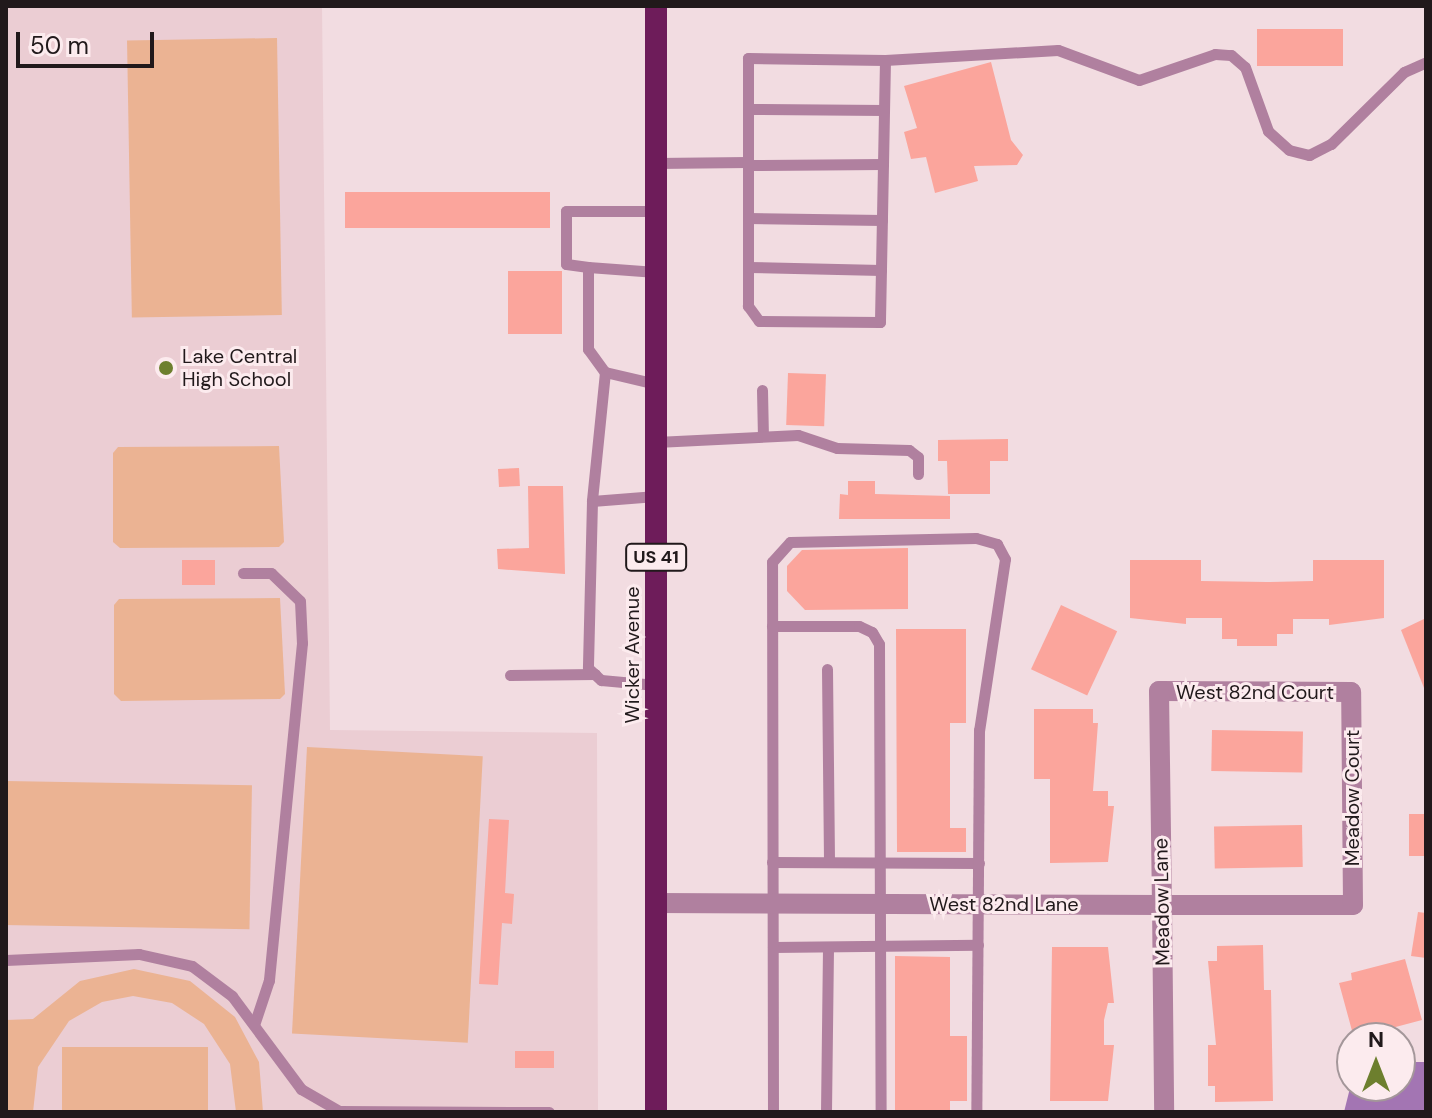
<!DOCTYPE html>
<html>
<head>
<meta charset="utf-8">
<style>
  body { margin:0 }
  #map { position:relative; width:1432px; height:1118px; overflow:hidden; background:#f2dce1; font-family:"DM Sans",sans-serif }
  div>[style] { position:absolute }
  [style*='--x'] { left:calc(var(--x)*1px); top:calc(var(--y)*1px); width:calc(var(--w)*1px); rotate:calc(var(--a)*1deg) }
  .built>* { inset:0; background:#ebcdd3 }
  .green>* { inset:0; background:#ebb393; transform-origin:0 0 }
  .water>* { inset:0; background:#a375b3 }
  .building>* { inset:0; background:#fba59c; transform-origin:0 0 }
  .service>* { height:11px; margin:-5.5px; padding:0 5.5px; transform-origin:5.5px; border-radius:5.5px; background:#b0809f }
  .minor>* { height:20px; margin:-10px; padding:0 10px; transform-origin:10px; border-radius:10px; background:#b0809f }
  .trunk>* { height:22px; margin:-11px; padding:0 11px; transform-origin:11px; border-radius:11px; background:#6e1c5a }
  .dots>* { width:22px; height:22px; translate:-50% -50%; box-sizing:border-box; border:4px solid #fcebee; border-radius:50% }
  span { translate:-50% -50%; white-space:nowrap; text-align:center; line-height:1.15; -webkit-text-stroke:6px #fcebee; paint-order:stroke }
  .shield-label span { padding:2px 6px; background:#fcebee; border:2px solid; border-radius:6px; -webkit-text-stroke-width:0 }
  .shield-label { font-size:18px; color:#21191b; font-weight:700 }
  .poi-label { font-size:20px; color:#21191b }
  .left { translate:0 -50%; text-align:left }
  .street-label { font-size:20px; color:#21191b }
  .frame { position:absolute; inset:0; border:8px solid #21191b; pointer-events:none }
  .north { position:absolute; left:1336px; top:1022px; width:80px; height:80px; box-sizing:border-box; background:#fcebee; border:2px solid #a4979a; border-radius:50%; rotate:0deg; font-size:22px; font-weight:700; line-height:32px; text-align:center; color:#21191b }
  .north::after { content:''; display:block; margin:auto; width:28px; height:36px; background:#6d7f2e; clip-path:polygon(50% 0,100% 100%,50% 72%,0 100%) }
  .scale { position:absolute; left:16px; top:32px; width:138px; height:36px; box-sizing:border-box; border:4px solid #21191b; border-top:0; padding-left:10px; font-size:24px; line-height:28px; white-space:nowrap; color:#21191b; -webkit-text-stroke:6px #fcebee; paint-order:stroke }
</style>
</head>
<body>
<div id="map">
  <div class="built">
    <i style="clip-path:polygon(6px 6px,322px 6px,330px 730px,597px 733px,598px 1112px,6px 1112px)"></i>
  </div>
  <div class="green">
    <i style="left:277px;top:38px;width:277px;height:150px;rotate:89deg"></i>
    <i style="clip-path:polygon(279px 446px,284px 542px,279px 547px,120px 548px,113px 542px,113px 453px,118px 447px)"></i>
    <i style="clip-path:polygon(280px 598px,285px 694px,280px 699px,121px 701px,114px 694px,114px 605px,119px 599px)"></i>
    <i style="left:307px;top:747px;width:176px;height:287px;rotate:3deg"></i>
    <i style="left:6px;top:781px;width:246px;height:144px;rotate:1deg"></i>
    <i style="clip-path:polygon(134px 969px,190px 981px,235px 1017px,259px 1062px,263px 1112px,236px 1112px,230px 1064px,204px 1024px,172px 1003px,133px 996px,102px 1002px,69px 1021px,38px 1067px,33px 1112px,6px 1112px,6px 1020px,33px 1019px,80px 981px)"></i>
    <i style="left:208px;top:1047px;width:65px;height:146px;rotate:90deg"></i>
  </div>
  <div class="water">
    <i style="clip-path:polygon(1400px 1062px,1426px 1062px,1426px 1112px,1344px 1112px,1352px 1080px,1352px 1086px,1400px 1086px)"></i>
  </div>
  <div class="building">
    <i style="left:1343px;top:29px;width:37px;height:86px;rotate:90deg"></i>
    <i style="clip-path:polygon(991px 62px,1011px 140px,1023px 155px,1017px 165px,974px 166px,978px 181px,935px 193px,926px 157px,911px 159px,904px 132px,917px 128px,904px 86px)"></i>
    <i style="left:345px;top:192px;width:205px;height:36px"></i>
    <i style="left:508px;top:271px;width:54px;height:63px"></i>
    <i style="left:788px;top:373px;width:38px;height:52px;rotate:2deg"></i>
    <i style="clip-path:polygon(1008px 439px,1008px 461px,990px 461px,990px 494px,948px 494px,947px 461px,938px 461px,938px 440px)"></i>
    <i style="left:519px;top:468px;width:18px;height:21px;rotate:87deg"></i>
    <i style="clip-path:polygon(848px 481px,875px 481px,875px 494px,950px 496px,950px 519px,839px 519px,840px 494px,848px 495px)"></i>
    <i style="clip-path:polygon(528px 486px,563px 486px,565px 574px,498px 569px,497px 549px,529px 548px)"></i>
    <i style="clip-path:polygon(908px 548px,908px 609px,805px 610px,787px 591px,787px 566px,802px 550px)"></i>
    <i style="left:182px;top:560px;width:33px;height:25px"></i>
    <i style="clip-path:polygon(1130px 560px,1201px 560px,1201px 581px,1267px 582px,1313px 581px,1313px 560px,1384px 560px,1384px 618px,1329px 625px,1329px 619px,1293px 619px,1293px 634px,1277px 634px,1277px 646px,1237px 646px,1237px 639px,1222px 639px,1222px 618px,1186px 618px,1186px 624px,1130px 618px)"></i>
    <i style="left:1061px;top:605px;width:62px;height:71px;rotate:25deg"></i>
    <i style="clip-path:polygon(1426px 618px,1426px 693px,1401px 630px)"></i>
    <i style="clip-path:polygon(896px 629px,966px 629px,966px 723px,950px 723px,950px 828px,966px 828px,966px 852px,897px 852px)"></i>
    <i style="clip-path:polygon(1034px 709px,1093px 709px,1093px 723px,1098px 723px,1093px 791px,1108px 791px,1108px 806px,1114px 806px,1108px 862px,1050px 863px,1050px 779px,1034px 779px)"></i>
    <i style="left:1212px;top:730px;width:91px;height:41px;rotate:1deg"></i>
    <i style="left:1409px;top:814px;width:17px;height:42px"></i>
    <i style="clip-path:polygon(489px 819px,509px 820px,505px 893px,514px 894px,512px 924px,502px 923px,498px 985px,479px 984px)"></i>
    <i style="left:1302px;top:825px;width:42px;height:88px;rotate:89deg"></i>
    <i style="clip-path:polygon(1418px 912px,1426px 913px,1426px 958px,1411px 956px)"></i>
    <i style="clip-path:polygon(1263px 945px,1264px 990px,1271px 990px,1273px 1101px,1215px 1102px,1215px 1086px,1208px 1086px,1208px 1045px,1216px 1045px,1208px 961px,1217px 961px,1217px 946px)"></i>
    <i style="clip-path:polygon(1052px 947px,1108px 947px,1114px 1003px,1108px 1003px,1104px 1020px,1104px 1045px,1114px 1045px,1108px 1101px,1050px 1101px)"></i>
    <i style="clip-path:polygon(895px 956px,950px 957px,950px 1036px,967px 1036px,967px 1101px,950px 1101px,950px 1112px,895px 1112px)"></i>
    <i style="clip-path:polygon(1405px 959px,1422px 1020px,1354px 1038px,1339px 983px,1352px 980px,1351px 973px)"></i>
    <i style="left:515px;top:1051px;width:39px;height:17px"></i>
  </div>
  <div class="service">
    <i style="--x:885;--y:60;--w:173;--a:-3.3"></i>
    <i style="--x:1058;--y:50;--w:86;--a:20.3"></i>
    <i style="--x:1139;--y:80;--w:80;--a:-18.9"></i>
    <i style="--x:1215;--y:54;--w:16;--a:4"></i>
    <i style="--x:1231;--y:55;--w:18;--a:41"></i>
    <i style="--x:1245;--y:67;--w:68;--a:70.2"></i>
    <i style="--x:1268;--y:131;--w:28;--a:42"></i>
    <i style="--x:1289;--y:150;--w:21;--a:14"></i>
    <i style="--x:1309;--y:155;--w:25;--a:-27"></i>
    <i style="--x:1331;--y:144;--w:103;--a:-44.6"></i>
    <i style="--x:1404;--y:72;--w:24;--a:-24"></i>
    <i style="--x:748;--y:109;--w:136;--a:0.4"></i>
    <i style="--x:656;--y:163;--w:92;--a:-0.6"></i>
    <i style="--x:748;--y:162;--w:104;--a:-90"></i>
    <i style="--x:748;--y:58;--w:137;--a:0.8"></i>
    <i style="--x:885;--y:60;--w:262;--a:91.1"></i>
    <i style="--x:880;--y:322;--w:121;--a:-179.5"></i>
    <i style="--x:759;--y:321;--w:19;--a:-126"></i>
    <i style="--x:748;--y:306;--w:144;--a:-90"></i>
    <i style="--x:748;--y:165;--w:135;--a:-0.4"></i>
    <i style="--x:748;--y:218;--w:134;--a:0.9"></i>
    <i style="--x:588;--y:267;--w:22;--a:-172"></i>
    <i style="--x:566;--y:264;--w:53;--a:-90"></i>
    <i style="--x:566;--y:211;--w:90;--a:0"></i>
    <i style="--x:748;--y:267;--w:133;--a:1.3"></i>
    <i style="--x:656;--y:272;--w:68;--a:-175.8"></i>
    <i style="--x:588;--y:267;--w:82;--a:90"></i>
    <i style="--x:588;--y:349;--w:29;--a:54"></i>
    <i style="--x:605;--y:372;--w:52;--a:13.2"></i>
    <i style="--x:605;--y:372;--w:130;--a:95.8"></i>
    <i style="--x:592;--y:501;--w:167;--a:91.4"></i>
    <i style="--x:588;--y:668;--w:18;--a:43"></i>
    <i style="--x:601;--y:680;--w:55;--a:5.2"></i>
    <i style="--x:762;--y:390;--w:46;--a:88.8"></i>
    <i style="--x:656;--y:442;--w:142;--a:-2.8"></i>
    <i style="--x:798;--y:435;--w:41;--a:18.4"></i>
    <i style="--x:837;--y:448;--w:72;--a:1.6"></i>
    <i style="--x:909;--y:450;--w:11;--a:38"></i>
    <i style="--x:918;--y:457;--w:17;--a:90"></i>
    <i style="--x:592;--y:501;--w:64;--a:-4.5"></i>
    <i style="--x:243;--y:573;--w:28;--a:0"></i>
    <i style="--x:271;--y:573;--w:40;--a:44"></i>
    <i style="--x:300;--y:601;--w:42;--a:87.3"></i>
    <i style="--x:302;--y:643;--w:339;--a:95.6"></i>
    <i style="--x:269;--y:980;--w:47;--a:108.4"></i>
    <i style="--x:772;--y:626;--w:87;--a:0"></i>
    <i style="--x:859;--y:626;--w:14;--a:25"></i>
    <i style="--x:872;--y:632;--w:14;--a:60"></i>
    <i style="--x:879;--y:644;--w:468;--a:89.8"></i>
    <i style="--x:827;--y:669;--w:193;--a:89.4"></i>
    <i style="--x:510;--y:675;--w:85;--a:-0.7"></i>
    <i style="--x:772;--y:862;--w:207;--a:0.3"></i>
    <i style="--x:773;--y:947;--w:205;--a:-0.6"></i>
    <i style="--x:6;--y:960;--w:133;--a:-2.6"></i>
    <i style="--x:139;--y:954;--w:54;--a:12.8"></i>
    <i style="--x:192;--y:966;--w:50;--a:36.9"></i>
    <i style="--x:232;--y:996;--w:116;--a:53.4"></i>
    <i style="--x:301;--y:1089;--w:46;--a:29.9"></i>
    <i style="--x:340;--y:1111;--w:209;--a:0.3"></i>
    <i style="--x:773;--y:1112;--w:550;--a:-90.1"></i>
    <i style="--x:772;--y:562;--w:27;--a:-48"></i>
    <i style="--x:790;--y:542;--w:186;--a:-1.2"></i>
    <i style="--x:976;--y:538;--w:22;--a:16"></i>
    <i style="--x:997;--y:544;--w:17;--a:62"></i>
    <i style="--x:1005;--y:559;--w:173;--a:98.6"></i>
    <i style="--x:979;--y:730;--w:382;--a:90.4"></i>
    <i style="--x:826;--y:1112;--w:165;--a:-89.3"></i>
  </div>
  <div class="minor">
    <i style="--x:656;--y:903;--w:506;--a:0.23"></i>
    <i style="--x:1162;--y:905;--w:191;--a:0"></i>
    <i style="--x:1353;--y:905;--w:213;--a:-90.5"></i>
    <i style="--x:1351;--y:692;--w:192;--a:-179.7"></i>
    <i style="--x:1159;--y:691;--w:214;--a:89.2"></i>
    <i style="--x:1162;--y:905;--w:207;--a:89.4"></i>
  </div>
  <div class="trunk">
    <i style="--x:656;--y:6;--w:1106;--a:90"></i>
  </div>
  <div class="dots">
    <i style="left:166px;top:368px;background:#6d7f2e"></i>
  </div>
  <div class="shield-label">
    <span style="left:656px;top:557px">US 41</span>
  </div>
  <div class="poi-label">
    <span class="left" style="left:182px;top:368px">Lake Central<br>High School</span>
  </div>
  <div class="street-label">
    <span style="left:632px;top:655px;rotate:-90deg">Wicker Avenue</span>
    <span style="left:1255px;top:692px">West 82nd Court</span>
    <span style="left:1352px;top:798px;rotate:-90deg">Meadow Court</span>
    <span style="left:1162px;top:902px;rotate:-91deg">Meadow Lane</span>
    <span style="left:1004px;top:904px">West 82nd Lane</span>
  </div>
  <div class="frame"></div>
  <div class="north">N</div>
  <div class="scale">50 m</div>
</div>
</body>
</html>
